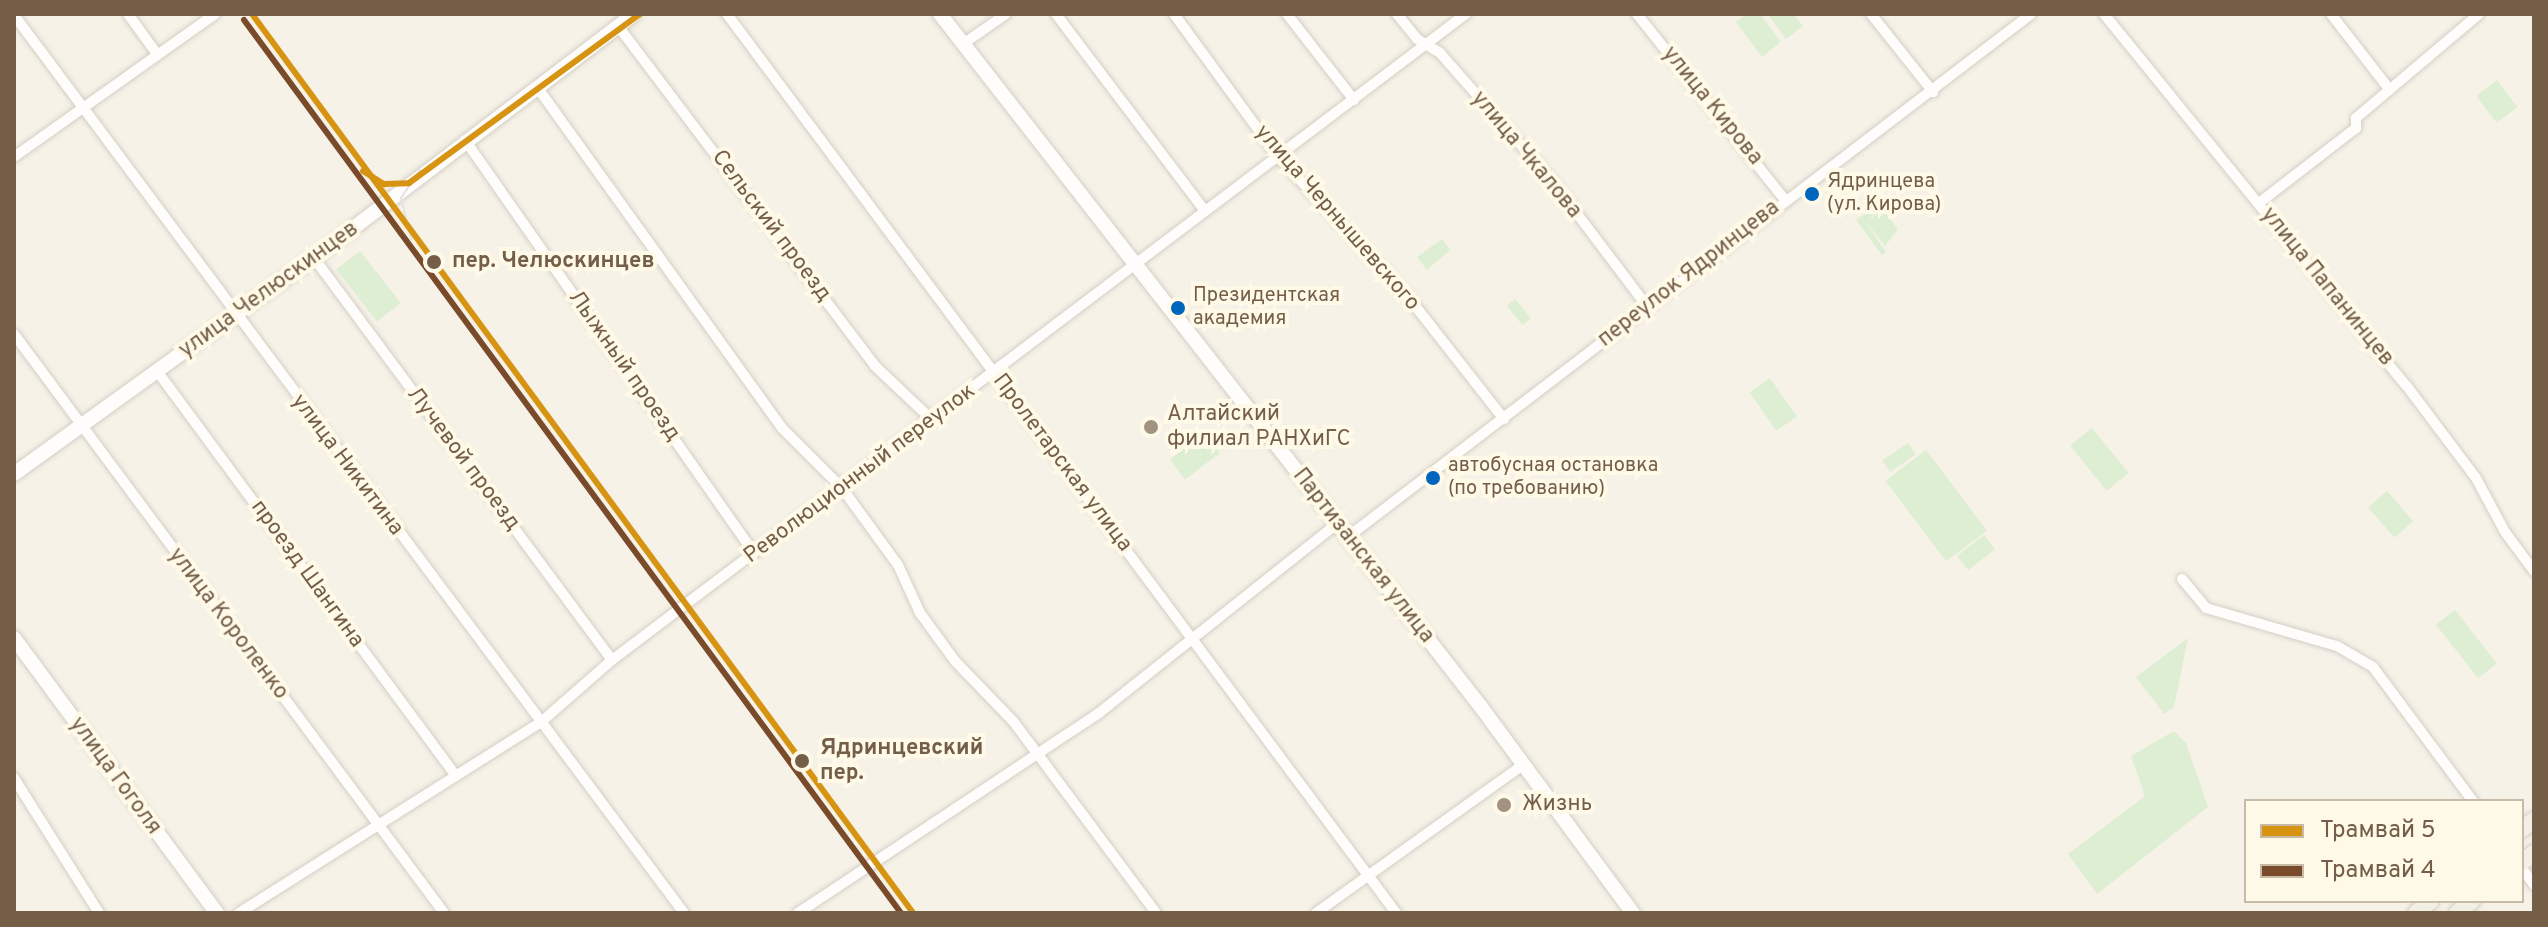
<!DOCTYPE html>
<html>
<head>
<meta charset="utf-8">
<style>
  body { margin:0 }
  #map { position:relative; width:2548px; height:927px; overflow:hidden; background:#f6f2e8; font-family:Overpass,sans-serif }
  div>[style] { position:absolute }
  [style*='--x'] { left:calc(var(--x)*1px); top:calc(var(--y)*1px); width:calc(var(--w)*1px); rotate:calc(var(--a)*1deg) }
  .green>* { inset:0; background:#deeed2; transform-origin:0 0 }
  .roads { filter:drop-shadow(0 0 2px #d4cfc5) drop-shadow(0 0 2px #d4cfc5) }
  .street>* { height:10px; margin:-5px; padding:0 5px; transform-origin:5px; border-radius:5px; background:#fefdfc }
  .secondary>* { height:14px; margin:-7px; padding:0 7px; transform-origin:7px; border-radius:7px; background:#fefdfc }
  .primary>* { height:16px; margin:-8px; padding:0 8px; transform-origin:8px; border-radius:8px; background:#f2efe4 }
  .tram>* { height:2px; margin:-1px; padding:0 1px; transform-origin:1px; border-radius:1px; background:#e4e1e4 }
  .tram-1>* { height:6px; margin:-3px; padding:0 3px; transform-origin:3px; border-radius:3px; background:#d69412 }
  .tram-2>* { height:6px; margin:-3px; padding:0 3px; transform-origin:3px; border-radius:3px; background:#7a4b2a }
  .dots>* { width:22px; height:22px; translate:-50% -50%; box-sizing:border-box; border:4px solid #fff9e8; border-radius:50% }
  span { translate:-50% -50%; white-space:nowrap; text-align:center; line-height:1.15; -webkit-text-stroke:8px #fff9e8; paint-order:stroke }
  .bus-label { font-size:20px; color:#745e48 }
  .left { translate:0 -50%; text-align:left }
  .street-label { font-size:22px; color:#745e48 }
  .stop-label { font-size:22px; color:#745e48; font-weight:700 }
  .poi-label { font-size:22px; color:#745e48 }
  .frame { position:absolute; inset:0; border:16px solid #745e48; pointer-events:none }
  .legend { position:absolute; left:2244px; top:799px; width:280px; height:104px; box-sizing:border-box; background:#fff9e8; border:2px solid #c7bba8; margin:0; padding:10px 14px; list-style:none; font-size:24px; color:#745e48 }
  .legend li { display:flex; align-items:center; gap:16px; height:40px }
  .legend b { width:40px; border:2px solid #c7bba8 }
</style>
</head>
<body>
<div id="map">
  <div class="green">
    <i style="clip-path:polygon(1747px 14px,1760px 14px,1781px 42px,1762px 57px,1736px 22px)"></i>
    <i style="clip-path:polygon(1768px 14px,1794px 14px,1803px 26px,1786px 39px)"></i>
    <i style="left:2497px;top:80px;width:34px;height:26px;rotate:53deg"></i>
    <i style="clip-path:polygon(1877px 205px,1880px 209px,1867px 221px,1883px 210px,1898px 229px,1885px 246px,1866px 222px,1886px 252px,1882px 255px,1856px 220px)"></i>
    <i style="clip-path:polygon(1442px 239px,1450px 250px,1427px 270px,1417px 257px)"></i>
    <i style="left:360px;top:251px;width:66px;height:30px;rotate:52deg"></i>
    <i style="left:1515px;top:299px;width:25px;height:11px;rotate:50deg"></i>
    <i style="left:1770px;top:378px;width:47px;height:25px;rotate:55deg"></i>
    <i style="left:2092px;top:428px;width:58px;height:28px;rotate:51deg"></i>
    <i style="left:1205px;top:433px;width:25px;height:44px;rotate:53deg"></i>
    <i style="left:1908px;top:443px;width:14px;height:31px;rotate:56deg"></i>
    <i style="left:1926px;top:450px;width:101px;height:51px;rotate:53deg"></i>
    <i style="left:2387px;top:491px;width:40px;height:25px;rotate:49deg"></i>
    <i style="left:1984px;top:535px;width:18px;height:34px;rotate:52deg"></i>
    <i style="left:2455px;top:610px;width:68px;height:24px;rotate:52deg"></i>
    <i style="clip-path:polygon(2188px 638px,2174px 707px,2164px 714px,2136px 677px)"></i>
    <i style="clip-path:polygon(2174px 731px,2186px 743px,2208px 807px,2097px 894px,2068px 854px,2145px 796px,2131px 756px)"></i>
  </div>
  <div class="roads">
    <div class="street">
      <i style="--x:128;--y:14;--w:49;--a:54.1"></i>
      <i style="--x:727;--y:14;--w:1121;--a:53.34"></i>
      <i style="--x:1056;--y:14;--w:247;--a:52.9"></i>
      <i style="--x:1174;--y:14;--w:175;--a:53.9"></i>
      <i style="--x:1277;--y:155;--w:195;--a:47.3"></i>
      <i style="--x:1409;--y:298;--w:154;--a:51.9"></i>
      <i style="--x:1287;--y:14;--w:109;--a:52.1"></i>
      <i style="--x:1397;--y:14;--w:32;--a:51"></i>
      <i style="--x:1417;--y:39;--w:27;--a:31"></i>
      <i style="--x:1440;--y:53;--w:167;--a:48.7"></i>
      <i style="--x:1550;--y:178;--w:159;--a:52.9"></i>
      <i style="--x:1637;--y:14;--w:238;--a:51.5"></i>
      <i style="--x:1871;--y:14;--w:100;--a:51.5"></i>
      <i style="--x:2104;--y:14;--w:478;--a:50.9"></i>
      <i style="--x:2406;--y:385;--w:116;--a:53"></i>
      <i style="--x:2476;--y:478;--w:61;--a:61.8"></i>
      <i style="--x:2505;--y:532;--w:49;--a:53.4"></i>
      <i style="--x:2331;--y:14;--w:96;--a:52.2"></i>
      <i style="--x:14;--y:15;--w:1120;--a:53.27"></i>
      <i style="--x:618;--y:26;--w:426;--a:52.9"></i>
      <i style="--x:875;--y:366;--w:77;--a:43.4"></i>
      <i style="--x:963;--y:44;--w:52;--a:-34.9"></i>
      <i style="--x:537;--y:87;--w:420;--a:54.3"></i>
      <i style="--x:782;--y:428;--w:85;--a:45"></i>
      <i style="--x:842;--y:488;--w:95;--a:54"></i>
      <i style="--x:898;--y:565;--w:53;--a:65.4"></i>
      <i style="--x:920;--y:613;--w:59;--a:53.9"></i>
      <i style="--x:955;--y:661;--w:83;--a:46"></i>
      <i style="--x:1013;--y:721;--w:239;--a:53.3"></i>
      <i style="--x:465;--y:140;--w:504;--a:55.02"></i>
      <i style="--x:14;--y:157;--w:247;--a:-35.4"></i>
      <i style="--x:2259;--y:203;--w:123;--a:-37.7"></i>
      <i style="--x:2356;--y:128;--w:10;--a:-90"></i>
      <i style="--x:2356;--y:118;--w:161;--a:-40.2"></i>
      <i style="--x:314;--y:258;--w:500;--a:53.45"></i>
      <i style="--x:14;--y:334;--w:721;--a:53.4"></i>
      <i style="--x:157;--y:371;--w:503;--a:53.56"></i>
      <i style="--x:1349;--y:536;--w:859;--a:-37.43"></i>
      <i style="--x:2182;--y:579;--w:38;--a:50"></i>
      <i style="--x:2206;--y:608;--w:136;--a:16.2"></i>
      <i style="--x:2337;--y:646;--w:42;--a:30.3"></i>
      <i style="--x:2373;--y:667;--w:167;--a:53.3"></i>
      <i style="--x:14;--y:778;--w:160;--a:57.8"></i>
      <i style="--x:2522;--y:868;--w:21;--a:55"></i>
      <i style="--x:239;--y:913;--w:356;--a:-32.3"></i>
      <i style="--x:540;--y:723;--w:96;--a:-41.2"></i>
      <i style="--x:612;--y:660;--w:1071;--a:-37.11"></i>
      <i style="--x:798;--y:913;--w:361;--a:-33.6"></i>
      <i style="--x:1099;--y:713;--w:305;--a:-38.5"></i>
      <i style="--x:1316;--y:913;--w:254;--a:-35.6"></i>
    </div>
    <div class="secondary">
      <i style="--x:940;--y:14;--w:879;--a:52.02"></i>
      <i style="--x:1481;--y:707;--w:256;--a:53.6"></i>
      <i style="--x:14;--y:474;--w:370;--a:-35.8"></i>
      <i style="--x:314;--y:258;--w:402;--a:-37.3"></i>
      <i style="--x:14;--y:638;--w:342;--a:53.6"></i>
    </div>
    <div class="primary">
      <i style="--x:2522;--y:829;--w:15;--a:-37"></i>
      <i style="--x:2522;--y:862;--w:15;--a:-37"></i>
      <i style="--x:2416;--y:913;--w:19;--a:-39"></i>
      <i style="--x:2457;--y:913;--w:19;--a:-39"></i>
    </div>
  </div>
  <div class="tram">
    <i style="--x:411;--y:239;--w:42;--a:-103.7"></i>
    <i style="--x:401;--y:198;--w:34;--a:-56"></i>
  </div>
  <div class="tram-1">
    <i style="--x:252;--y:14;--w:1116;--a:53.67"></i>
    <i style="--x:363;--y:171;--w:25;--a:32"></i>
    <i style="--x:384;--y:184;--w:25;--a:-2"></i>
    <i style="--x:409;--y:183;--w:286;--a:-36.2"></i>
  </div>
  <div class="tram-2">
    <i style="--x:244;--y:20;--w:1109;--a:53.66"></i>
  </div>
  <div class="dots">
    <i style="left:1812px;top:194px;background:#0065bd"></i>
    <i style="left:434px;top:262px;background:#745e48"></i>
    <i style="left:1178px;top:308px;background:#0065bd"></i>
    <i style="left:1151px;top:427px;background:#a29280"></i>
    <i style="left:1433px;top:478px;background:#0065bd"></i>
    <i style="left:802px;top:761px;background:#745e48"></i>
    <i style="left:1504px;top:805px;background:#a29280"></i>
  </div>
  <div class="bus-label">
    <span class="left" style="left:1827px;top:194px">Ядринцева<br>(ул. Кирова)</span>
    <span class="left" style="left:1193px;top:308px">Президентская<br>академия</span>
    <span class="left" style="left:1448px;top:478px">автобусная остановка<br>(по требованию)</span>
  </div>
  <div class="street-label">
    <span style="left:1712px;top:106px;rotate:51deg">улица Кирова</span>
    <span style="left:1526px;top:155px;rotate:50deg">улица Чкалова</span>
    <span style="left:1337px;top:218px;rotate:49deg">улица Чернышевского</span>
    <span style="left:771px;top:226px;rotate:53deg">Сельский проезд</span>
    <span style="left:1689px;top:274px;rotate:-38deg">переулок Ядринцева</span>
    <span style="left:2327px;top:287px;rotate:51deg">улица Папанинцев</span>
    <span style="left:269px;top:290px;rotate:-36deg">улица Челюскинцев</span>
    <span style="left:624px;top:366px;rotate:55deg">Лыжный проезд</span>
    <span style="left:463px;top:459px;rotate:53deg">Лучевой проезд</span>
    <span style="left:1062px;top:463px;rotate:53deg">Пролетарская улица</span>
    <span style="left:347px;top:465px;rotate:53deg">улица Никитина</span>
    <span style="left:860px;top:474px;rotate:-37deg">Революционный переулок</span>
    <span style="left:1363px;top:556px;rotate:52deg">Партизанская улица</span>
    <span style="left:307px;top:574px;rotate:54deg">проезд Шангина</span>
    <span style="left:228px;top:624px;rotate:53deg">улица Короленко</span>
    <span style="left:115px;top:776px;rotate:54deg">улица Гоголя</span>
  </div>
  <div class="stop-label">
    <span class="left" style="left:452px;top:262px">пер. Челюскинцев</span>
    <span class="left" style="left:820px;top:761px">Ядринцевский<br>пер.</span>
  </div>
  <div class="poi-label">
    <span class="left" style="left:1167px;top:427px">Алтайский<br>филиал РАНХиГС</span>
    <span class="left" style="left:1522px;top:805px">Жизнь</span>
  </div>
  <div class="frame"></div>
  <ul class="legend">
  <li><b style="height:10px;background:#d69412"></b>Трамвай 5</li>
  <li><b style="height:10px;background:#7a4b2a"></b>Трамвай 4</li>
  </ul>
</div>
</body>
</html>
